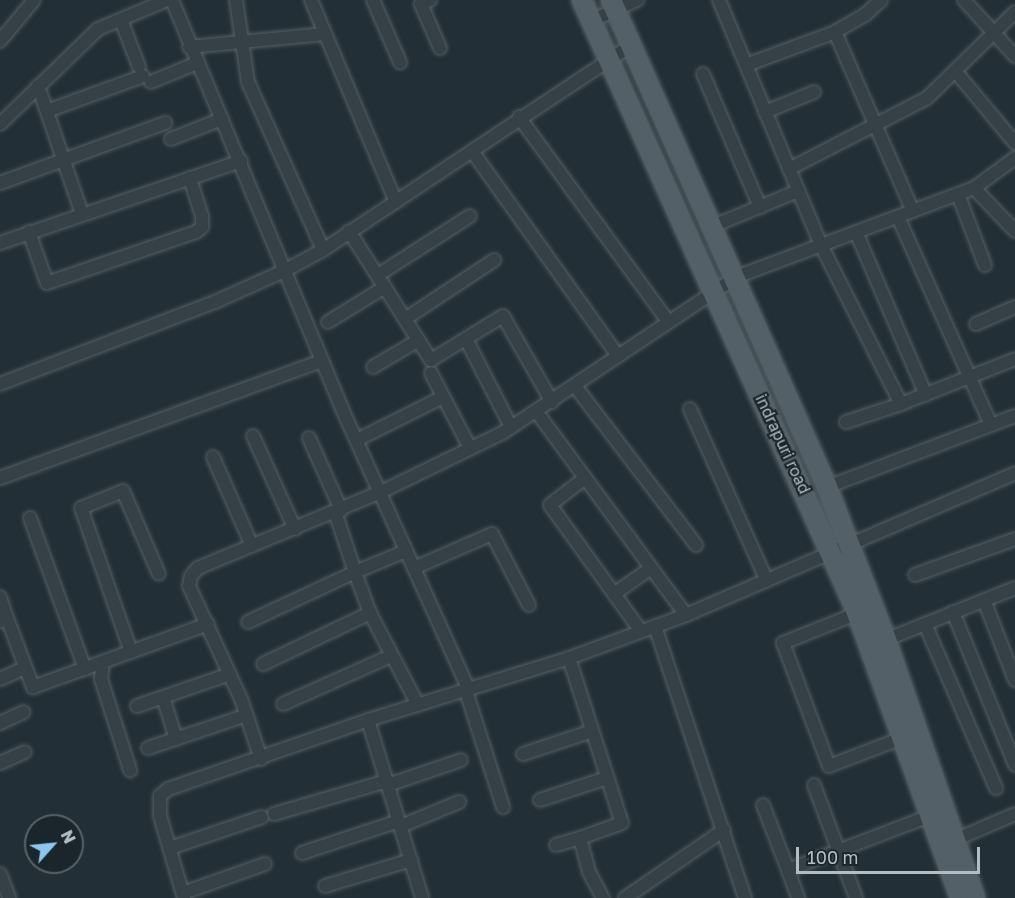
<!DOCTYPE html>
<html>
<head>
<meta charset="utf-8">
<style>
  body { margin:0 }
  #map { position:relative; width:1015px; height:898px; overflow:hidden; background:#232f36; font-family:"Golos Text",sans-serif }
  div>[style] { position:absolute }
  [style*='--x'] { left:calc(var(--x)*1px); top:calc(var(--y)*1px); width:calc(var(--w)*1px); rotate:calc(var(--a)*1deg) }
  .roads { filter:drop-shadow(0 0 2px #545f65) drop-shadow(0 0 2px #545f65) }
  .minor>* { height:12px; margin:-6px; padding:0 6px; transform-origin:6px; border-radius:6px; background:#364147 }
  .primary>* { height:20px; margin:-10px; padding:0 10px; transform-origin:10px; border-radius:10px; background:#546067 }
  span { translate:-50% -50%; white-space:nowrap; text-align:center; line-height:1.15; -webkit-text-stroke:4.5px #1b262c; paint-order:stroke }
  .street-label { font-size:16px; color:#b1bcc3 }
  .north { position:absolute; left:24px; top:814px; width:60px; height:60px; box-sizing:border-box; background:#1b262c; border:2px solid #576268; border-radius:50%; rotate:63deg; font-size:16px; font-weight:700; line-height:24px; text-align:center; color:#b1bcc3 }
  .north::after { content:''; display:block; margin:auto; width:21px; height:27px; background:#8bc7ee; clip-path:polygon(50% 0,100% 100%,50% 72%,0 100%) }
  .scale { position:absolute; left:796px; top:847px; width:184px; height:27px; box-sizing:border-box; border:3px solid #b1bcc3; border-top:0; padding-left:8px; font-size:18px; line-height:21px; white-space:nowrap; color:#b1bcc3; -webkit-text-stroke:4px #1b262c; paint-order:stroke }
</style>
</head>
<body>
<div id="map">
  <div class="roads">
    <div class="minor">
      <i style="--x:172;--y:0;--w:445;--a:67.4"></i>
      <i style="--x:343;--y:411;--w:306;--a:65.7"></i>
      <i style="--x:236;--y:0;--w:83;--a:81.7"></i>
      <i style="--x:248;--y:82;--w:184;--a:65.9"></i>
      <i style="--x:311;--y:0;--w:219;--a:67.2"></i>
      <i style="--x:373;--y:0;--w:68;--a:66.5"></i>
      <i style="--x:430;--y:0;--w:10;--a:156"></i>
      <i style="--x:421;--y:4;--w:48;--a:66.6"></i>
      <i style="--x:719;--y:0;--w:265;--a:67.4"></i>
      <i style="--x:821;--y:245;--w:178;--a:63.3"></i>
      <i style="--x:901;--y:404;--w:123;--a:-21.5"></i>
      <i style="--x:964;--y:0;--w:76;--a:47.7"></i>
      <i style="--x:121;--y:20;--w:50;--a:69"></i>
      <i style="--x:591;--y:21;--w:51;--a:-24.5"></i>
      <i style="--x:835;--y:32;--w:195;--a:66.5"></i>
      <i style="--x:0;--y:41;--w:53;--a:-50.3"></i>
      <i style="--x:189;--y:47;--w:136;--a:-5.5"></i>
      <i style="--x:746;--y:65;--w:95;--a:-20.3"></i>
      <i style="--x:835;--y:32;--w:34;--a:-30"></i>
      <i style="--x:865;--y:15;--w:22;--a:-43"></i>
      <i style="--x:956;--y:72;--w:92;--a:50.3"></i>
      <i style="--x:703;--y:74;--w:145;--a:66.8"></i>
      <i style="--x:151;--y:82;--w:50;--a:-22.4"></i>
      <i style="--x:38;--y:86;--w:135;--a:71"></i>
      <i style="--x:47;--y:111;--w:102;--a:-20"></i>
      <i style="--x:765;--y:112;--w:53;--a:-22.2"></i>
      <i style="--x:519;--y:117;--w:251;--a:53.9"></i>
      <i style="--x:0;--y:124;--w:136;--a:-44.1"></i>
      <i style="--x:98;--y:29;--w:75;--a:-22.8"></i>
      <i style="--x:171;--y:139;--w:55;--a:-21.4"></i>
      <i style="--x:472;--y:151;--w:252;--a:54.5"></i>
      <i style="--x:789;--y:169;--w:155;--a:-27.2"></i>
      <i style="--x:927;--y:98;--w:123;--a:-44.3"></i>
      <i style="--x:0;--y:183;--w:176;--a:-20"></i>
      <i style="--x:974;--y:188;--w:59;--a:46.4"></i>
      <i style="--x:958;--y:194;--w:76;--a:69.2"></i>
      <i style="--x:898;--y:217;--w:228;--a:65.9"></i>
      <i style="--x:713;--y:226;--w:92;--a:-22.4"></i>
      <i style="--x:349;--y:231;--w:153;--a:57.6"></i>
      <i style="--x:431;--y:360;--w:84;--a:-31.4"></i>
      <i style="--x:503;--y:316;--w:99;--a:60.3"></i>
      <i style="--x:29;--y:232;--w:54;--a:70.6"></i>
      <i style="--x:47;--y:283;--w:157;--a:-18.9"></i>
      <i style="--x:196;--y:232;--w:8;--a:-40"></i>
      <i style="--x:202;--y:227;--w:11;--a:-90"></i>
      <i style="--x:202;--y:216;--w:40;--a:-108"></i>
      <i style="--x:856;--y:232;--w:177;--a:66.8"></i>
      <i style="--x:0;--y:243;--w:255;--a:-18.8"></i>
      <i style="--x:378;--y:275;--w:109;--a:-32.7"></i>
      <i style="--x:405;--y:319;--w:107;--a:-33.5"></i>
      <i style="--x:328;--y:322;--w:67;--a:-31.6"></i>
      <i style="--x:976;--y:324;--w:43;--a:-23.6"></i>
      <i style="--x:466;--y:339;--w:99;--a:62.9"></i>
      <i style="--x:373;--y:367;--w:53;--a:-30.4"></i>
      <i style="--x:431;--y:373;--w:85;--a:62.5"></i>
      <i style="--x:0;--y:384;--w:230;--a:-20.9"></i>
      <i style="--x:215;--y:302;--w:76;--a:-24.2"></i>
      <i style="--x:284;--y:271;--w:44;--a:-28.3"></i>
      <i style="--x:323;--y:250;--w:370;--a:-33.6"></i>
      <i style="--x:575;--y:386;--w:200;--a:52.7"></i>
      <i style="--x:690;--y:409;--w:188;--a:65.9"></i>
      <i style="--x:536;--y:411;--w:253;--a:53.7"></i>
      <i style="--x:846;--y:422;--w:58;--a:-18.1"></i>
      <i style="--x:253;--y:436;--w:102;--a:65.7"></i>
      <i style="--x:309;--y:438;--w:79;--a:66"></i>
      <i style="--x:357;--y:440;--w:96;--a:-26.6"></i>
      <i style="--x:213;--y:457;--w:97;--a:66.3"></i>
      <i style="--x:0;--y:478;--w:343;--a:-20"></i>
      <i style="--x:585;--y:478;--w:44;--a:142.4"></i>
      <i style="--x:550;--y:505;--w:155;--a:54.2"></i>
      <i style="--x:827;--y:487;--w:201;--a:-20.7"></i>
      <i style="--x:30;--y:518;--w:161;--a:70"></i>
      <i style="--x:406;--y:551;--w:55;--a:157.6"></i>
      <i style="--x:355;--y:572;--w:44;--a:69.9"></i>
      <i style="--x:370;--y:613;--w:104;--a:62.4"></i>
      <i style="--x:414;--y:568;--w:85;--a:-23.6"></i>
      <i style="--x:492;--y:534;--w:80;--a:62.5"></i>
      <i style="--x:915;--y:575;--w:106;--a:-19.8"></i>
      <i style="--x:614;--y:594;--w:45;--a:-35.1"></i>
      <i style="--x:0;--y:597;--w:22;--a:72"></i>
      <i style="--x:7;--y:618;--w:7;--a:153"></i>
      <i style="--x:984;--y:600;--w:86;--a:68.8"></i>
      <i style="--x:953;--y:612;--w:165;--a:67.9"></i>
      <i style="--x:858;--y:613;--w:81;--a:158.2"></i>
      <i style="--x:783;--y:643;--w:131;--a:69.5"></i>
      <i style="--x:829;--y:766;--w:78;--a:-21"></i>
      <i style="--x:7;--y:618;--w:74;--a:69.4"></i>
      <i style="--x:33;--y:687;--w:186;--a:-19.8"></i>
      <i style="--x:248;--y:622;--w:118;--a:-25"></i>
      <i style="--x:355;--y:572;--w:63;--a:-108.4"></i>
      <i style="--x:925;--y:624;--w:179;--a:66.6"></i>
      <i style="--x:655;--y:626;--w:287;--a:71.7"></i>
      <i style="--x:880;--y:642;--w:145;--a:-21.8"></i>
      <i style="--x:131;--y:652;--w:152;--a:-109.1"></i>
      <i style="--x:81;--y:508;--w:45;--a:-22"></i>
      <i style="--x:123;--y:491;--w:90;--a:66.6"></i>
      <i style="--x:569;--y:658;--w:173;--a:72.2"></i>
      <i style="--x:622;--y:823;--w:45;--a:160.3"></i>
      <i style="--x:580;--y:838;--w:35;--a:75"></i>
      <i style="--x:589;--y:872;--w:30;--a:62"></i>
      <i style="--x:103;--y:662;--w:17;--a:97"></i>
      <i style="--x:101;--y:679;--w:96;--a:72.3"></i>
      <i style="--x:263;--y:664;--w:119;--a:-25.5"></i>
      <i style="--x:0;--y:679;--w:27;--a:-24"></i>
      <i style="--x:466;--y:691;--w:122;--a:72.3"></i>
      <i style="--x:163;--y:697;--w:44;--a:72.8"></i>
      <i style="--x:283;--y:704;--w:118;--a:-24"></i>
      <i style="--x:137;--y:706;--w:98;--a:-19"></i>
      <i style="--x:368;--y:720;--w:186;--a:73.1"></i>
      <i style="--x:0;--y:723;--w:26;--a:-25"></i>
      <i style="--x:148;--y:748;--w:104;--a:-18.4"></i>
      <i style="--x:523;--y:754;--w:73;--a:-18.4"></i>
      <i style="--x:261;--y:759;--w:63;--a:-108.4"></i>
      <i style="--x:241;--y:699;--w:124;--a:-114.7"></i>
      <i style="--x:189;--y:586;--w:10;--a:-79"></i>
      <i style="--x:191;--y:576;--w:11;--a:-49"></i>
      <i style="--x:198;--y:568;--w:198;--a:-22.6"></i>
      <i style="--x:381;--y:492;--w:137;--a:-26"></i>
      <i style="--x:504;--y:432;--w:279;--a:-33.7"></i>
      <i style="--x:736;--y:277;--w:254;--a:-20.5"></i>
      <i style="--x:974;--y:188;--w:51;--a:-36.2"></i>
      <i style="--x:0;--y:763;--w:27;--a:-24"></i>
      <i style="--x:388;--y:785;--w:77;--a:-18.9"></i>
      <i style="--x:814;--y:785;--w:121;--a:69.6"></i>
      <i style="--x:540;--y:800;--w:71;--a:-18.2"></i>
      <i style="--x:763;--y:805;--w:70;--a:69"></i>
      <i style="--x:788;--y:870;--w:157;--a:-20.9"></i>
      <i style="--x:274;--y:814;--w:118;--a:-16.3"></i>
      <i style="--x:401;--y:826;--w:63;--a:-22.5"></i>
      <i style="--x:950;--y:842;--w:71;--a:-23.3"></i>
      <i style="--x:556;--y:845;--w:25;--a:-16"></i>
      <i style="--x:170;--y:848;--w:97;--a:-18.6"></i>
      <i style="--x:302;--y:853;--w:102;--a:-18.3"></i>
      <i style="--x:788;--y:870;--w:30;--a:70"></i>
      <i style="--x:0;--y:874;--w:26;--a:69"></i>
      <i style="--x:325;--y:886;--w:90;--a:-16.8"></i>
      <i style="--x:183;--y:893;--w:87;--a:-19.5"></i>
      <i style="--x:184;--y:898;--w:85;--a:-106.3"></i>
      <i style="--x:160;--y:816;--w:20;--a:-90"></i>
      <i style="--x:160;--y:796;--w:11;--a:-41"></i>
      <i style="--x:168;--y:789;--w:212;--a:-19"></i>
      <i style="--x:368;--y:720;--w:210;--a:-17.1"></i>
      <i style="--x:569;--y:658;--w:125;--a:-20.2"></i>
      <i style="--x:686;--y:615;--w:358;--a:-23.3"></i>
      <i style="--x:625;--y:898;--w:120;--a:-34.5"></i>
    </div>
    <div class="primary">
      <i style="--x:582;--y:0;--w:669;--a:65.81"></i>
      <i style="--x:856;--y:610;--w:306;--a:70.1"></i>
      <i style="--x:611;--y:0;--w:533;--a:66.08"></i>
      <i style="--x:827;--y:487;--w:164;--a:68.9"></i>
      <i style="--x:886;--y:640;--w:273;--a:71"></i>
    </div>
  </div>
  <div class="street-label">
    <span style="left:783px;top:444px;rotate:65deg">indrapuri road</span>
  </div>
  <div class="north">N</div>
  <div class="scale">100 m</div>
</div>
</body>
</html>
